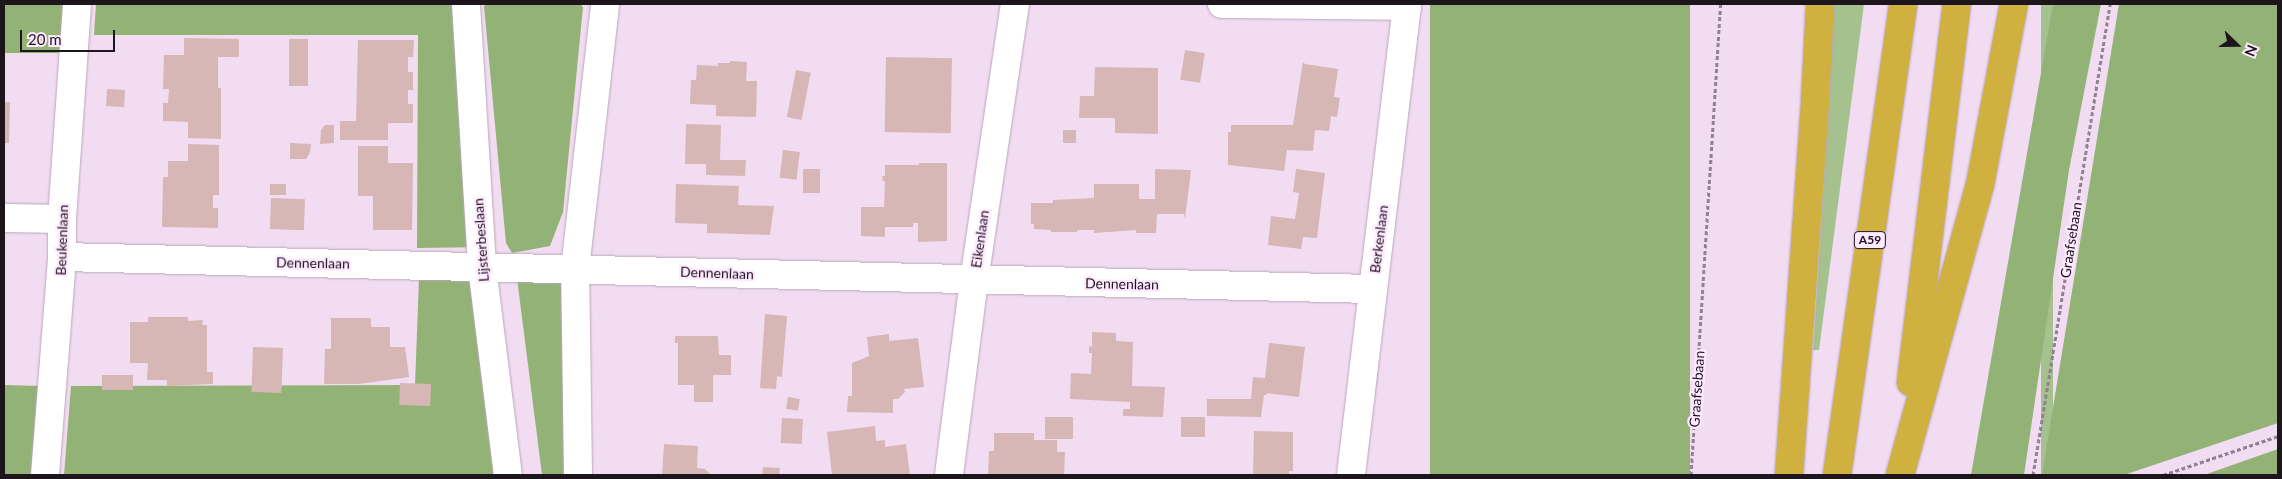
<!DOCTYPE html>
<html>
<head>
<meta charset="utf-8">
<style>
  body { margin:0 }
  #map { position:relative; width:2282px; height:479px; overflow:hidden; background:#f1dcf1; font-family:Lato,sans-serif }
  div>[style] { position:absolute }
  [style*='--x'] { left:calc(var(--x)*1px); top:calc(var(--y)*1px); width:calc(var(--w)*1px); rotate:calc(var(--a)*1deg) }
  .green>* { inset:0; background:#a5c18e; transform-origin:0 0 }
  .forest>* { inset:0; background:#92b276; transform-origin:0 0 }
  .building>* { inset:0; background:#d6b7b6; transform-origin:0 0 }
  .path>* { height:3px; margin-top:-1.5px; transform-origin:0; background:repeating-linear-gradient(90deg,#918291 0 4px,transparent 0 6.5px) }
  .roads { filter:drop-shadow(0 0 1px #bba7bb) drop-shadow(0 0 1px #bba7bb) }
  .minor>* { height:28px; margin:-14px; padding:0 14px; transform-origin:14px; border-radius:14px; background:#fff }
  .motorway>* { height:28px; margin:-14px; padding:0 14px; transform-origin:14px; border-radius:14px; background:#d0b03e }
  span { translate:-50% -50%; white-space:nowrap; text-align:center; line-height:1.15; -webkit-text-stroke:4.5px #fee9fe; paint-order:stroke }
  .shield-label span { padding:1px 4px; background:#fee9fe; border:1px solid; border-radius:4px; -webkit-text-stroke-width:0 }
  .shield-label { font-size:12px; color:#1c151c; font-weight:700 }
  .street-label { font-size:14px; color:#1c151c }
  .frame { position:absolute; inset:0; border:5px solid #1c151c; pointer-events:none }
  .north { position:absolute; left:2212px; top:20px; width:50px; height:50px; -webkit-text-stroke:4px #fee9fe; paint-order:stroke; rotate:112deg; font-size:14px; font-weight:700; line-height:20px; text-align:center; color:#1c151c }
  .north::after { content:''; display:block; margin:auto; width:18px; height:22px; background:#1c151c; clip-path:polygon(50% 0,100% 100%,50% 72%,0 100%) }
  .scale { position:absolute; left:20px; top:30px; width:95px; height:22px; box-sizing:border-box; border:2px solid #1c151c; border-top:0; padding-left:6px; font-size:15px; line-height:18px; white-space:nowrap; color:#1c151c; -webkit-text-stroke:4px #fee9fe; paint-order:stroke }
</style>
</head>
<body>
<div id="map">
  <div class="green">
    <i style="clip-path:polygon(1832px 4px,1864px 4px,1819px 350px,1813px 350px,1828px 117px)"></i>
    <i style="left:2041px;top:4px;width:12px;height:478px"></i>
  </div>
  <div class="forest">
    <i style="left:4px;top:4px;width:60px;height:49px"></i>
    <i style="clip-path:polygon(96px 4px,458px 4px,486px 247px,417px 248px,418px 35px,94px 35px)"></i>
    <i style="clip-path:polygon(487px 4px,580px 4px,583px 7px,563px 212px,550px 246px,512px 253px,506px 243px,484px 6px)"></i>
    <i style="left:1430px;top:4px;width:260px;height:474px"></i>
    <i style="clip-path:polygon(2053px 4px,2101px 4px,2069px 170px,2024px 475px,1971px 475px)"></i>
    <i style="clip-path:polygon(2119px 4px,2278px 4px,2278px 423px,2124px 475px,2042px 475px)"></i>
    <i style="clip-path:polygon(492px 278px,517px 475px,64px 475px,71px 386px,415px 385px,419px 279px)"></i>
    <i style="clip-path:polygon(517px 278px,571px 282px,577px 475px,542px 475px)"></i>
    <i style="clip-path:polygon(4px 385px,39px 386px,33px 475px,4px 475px)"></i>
    <i style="clip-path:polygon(2278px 449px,2278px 475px,2204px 475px)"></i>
  </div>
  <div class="building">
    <i style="clip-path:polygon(184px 38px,239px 39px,239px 57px,218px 57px,218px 88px,221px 88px,221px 139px,188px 138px,188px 122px,163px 121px,163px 103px,168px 103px,169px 89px,163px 89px,164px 55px,184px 55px)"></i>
    <i style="left:289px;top:39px;width:19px;height:47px"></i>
    <i style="clip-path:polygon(358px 40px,414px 40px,413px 57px,408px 57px,408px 72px,413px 72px,413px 90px,408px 90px,408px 104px,413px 104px,413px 123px,388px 123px,388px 140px,340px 140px,340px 121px,356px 121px)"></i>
    <i style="left:1185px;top:50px;width:20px;height:30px;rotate:9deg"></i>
    <i style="left:886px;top:57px;width:66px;height:75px;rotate:1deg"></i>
    <i style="clip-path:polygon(729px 61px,747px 62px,746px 81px,757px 81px,756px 117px,716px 116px,716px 105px,690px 104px,691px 80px,696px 80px,697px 65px,718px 66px,718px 63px,730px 63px)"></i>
    <i style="clip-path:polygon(1303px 62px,1305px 64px,1338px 69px,1334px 97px,1340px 98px,1337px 117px,1331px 116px,1329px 131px,1315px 130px,1313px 151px,1287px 150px,1284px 171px,1228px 165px,1228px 132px,1231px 132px,1231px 125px,1293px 125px)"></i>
    <i style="clip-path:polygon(1095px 67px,1158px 68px,1158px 134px,1115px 133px,1115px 118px,1079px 118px,1080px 96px,1094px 96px)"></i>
    <i style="left:796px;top:70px;width:15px;height:48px;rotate:11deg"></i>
    <i style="left:107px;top:89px;width:18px;height:17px;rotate:3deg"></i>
    <i style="clip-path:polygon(4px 102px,10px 102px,9px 143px,4px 143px)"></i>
    <i style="clip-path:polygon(686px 124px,721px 125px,720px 160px,746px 160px,745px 176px,706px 175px,706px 164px,685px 164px)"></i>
    <i style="clip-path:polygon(325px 125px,334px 125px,334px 143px,320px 144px,321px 130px)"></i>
    <i style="left:1063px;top:130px;width:13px;height:13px"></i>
    <i style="clip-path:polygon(290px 143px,311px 144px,310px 152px,306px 159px,290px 159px)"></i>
    <i style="clip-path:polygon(188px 144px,219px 145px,219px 195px,213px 195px,213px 208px,218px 208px,218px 228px,162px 227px,163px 177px,168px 177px,168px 161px,188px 161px)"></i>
    <i style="clip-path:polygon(358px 146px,388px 146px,388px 163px,413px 163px,412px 230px,373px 230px,373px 196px,358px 196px)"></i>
    <i style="left:783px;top:150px;width:17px;height:28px;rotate:7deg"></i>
    <i style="clip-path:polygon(919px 163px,947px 163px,947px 241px,918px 242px,918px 223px,913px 223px,913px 227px,885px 227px,885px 237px,861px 236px,861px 207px,884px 207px,885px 181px,883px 181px,882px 176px,885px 176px,885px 165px,919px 165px)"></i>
    <i style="left:803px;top:169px;width:17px;height:24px"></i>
    <i style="clip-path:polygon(1155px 169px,1191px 170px,1185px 219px,1184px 214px,1157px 214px,1156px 233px,1136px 233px,1136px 230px,1094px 233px,1094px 230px,1077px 230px,1077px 232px,1051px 232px,1051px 230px,1034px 229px,1034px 224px,1031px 224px,1031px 203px,1053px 203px,1053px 200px,1094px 198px,1094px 184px,1139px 184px,1139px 199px,1155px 199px)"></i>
    <i style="clip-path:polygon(1296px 169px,1325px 173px,1317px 238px,1303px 237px,1301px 249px,1268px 245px,1271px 216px,1295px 219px,1299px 193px,1293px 192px)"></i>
    <i style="left:270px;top:184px;width:16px;height:11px"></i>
    <i style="clip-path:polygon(676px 184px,739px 186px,738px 205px,774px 206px,770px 235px,707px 233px,707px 224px,675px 223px)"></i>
    <i style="left:271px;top:198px;width:34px;height:31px;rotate:2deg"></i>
    <i style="clip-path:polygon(765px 314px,787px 316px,782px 377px,777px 376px,776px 389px,760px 388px)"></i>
    <i style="clip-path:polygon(148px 317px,188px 317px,188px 321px,203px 320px,202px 325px,207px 325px,207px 372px,213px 372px,213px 384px,167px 386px,167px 380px,147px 380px,148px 363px,130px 363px,130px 322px,148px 322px)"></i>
    <i style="clip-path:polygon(331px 318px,371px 318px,371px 327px,390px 327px,390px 347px,405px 347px,409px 377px,359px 384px,324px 384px,325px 349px,331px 349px)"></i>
    <i style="clip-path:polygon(1092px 332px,1116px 333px,1116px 341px,1133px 342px,1132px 386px,1165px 387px,1163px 417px,1123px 416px,1123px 409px,1130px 409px,1130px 402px,1070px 399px,1071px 373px,1091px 374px,1092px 353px,1089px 353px,1089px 346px,1092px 347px)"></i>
    <i style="clip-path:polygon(889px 334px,889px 341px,918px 338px,924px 387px,904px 389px,905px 392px,898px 399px,893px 399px,893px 413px,847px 412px,848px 396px,852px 396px,852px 363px,869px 356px,867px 337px)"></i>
    <i style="clip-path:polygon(675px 336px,718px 336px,719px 355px,731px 355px,731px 375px,713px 375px,713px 402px,694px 402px,694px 385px,678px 385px,678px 343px,675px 343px)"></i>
    <i style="clip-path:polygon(1269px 343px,1305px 347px,1299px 397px,1267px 393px,1267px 395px,1264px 395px,1261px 417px,1207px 416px,1207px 399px,1251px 399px,1253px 377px,1265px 378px)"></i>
    <i style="left:253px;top:347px;width:30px;height:45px;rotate:2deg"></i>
    <i style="left:102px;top:375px;width:31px;height:15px"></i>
    <i style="left:400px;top:383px;width:31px;height:22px;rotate:2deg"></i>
    <i style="left:788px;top:397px;width:12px;height:12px;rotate:9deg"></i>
    <i style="left:1045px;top:417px;width:28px;height:22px"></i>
    <i style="left:1205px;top:417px;width:20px;height:24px;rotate:90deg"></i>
    <i style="left:782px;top:418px;width:21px;height:25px;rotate:3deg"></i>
    <i style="clip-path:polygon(875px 426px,876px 441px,885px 440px,885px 447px,906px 444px,910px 475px,832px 475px,827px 432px)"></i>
    <i style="clip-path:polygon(1254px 431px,1293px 432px,1293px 471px,1289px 471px,1289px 475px,1253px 475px)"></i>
    <i style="clip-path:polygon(994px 433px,1034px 433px,1034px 440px,1057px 440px,1057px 452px,1065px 452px,1064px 475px,988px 475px,989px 451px,994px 451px)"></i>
    <i style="clip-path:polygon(664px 444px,698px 446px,697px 468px,705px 469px,711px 475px,662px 475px)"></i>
    <i style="clip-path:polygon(763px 467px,780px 468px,779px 475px,762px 475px)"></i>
  </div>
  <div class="path">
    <i style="--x:1691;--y:475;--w:472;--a:-86.4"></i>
    <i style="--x:2033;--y:475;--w:477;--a:-80.7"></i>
    <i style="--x:2163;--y:475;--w:121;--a:-18.7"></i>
  </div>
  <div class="roads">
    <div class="minor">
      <i style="--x:466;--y:4;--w:263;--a:86.5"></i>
      <i style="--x:482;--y:267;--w:210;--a:82.9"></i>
      <i style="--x:1222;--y:4;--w:185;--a:0.6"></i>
      <i style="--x:4;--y:218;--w:58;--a:1"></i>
      <i style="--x:62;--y:257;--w:1311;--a:1.4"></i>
      <i style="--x:45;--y:475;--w:219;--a:-85.5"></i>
      <i style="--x:62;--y:257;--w:38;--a:-90"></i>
      <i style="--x:62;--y:219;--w:216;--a:-86"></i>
      <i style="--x:578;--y:475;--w:206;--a:-90.8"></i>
      <i style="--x:575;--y:269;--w:267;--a:-83.5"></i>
      <i style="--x:949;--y:475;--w:196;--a:-82.7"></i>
      <i style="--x:974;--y:281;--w:280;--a:-81.6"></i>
      <i style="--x:1351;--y:475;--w:474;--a:-83.2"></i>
    </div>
    <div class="motorway">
      <i style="--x:1911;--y:382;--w:381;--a:-83.1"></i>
      <i style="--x:1789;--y:475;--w:373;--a:-86"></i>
      <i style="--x:1815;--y:103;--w:99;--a:-87.1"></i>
      <i style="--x:1837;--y:475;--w:476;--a:-82"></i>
      <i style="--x:1900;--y:475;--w:301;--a:-74.6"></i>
      <i style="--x:1980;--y:185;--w:184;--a:-79.4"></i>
    </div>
  </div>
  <div class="shield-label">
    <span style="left:1870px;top:240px">A59</span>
  </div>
  <div class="street-label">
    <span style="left:980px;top:239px;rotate:-82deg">Eikenlaan</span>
    <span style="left:1379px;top:239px;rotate:-83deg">Berkenlaan</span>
    <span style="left:62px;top:240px;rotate:-88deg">Beukenlaan</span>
    <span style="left:481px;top:240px;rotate:-94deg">Lijsterbeslaan</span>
    <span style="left:2071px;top:240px;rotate:-81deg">Graafsebaan</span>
    <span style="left:313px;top:263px;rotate:1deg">Dennenlaan</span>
    <span style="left:717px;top:273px;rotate:2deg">Dennenlaan</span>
    <span style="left:1122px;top:284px;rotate:1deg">Dennenlaan</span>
    <span style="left:1697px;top:389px;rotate:-86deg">Graafsebaan</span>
  </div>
  <div class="frame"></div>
  <div class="north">N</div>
  <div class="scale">20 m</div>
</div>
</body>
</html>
